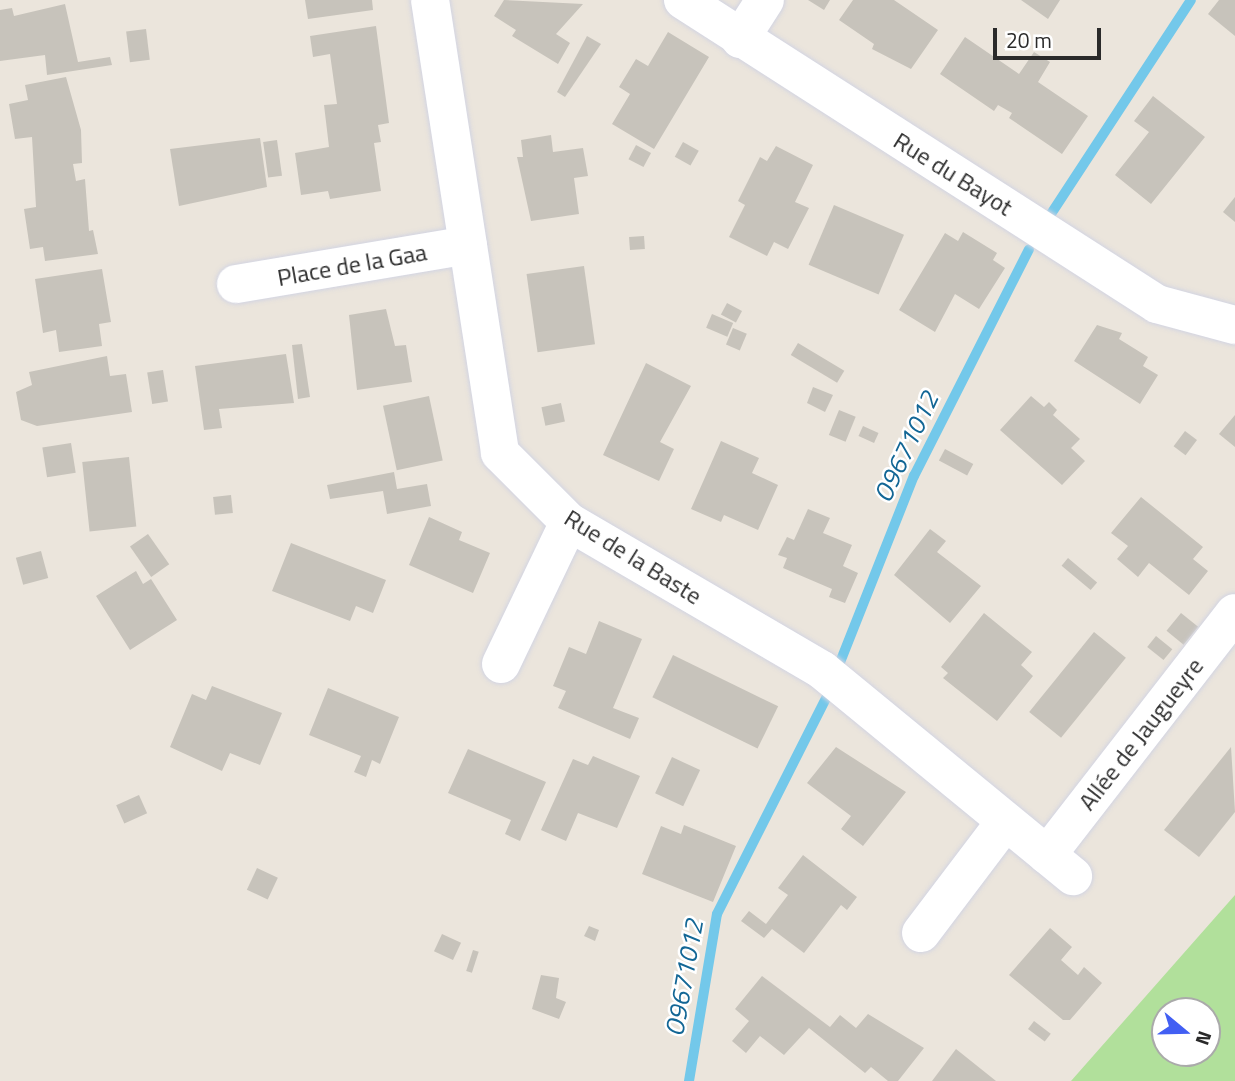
<!DOCTYPE html>
<html>
<head>
<meta charset="utf-8">
<style>
  body { margin:0 }
  #map { position:relative; width:1235px; height:1081px; overflow:hidden; background:#ebe5dc; font-family:"Titillium Web",sans-serif }
  div>[style] { position:absolute }
  [style*='--x'] { left:calc(var(--x)*1px); top:calc(var(--y)*1px); width:calc(var(--w)*1px); rotate:calc(var(--a)*1deg) }
  .green>* { inset:0; background:#b1e09b }
  .stream>* { height:10px; margin:-5px; padding:0 5px; transform-origin:5px; border-radius:5px; background:#73c8ea }
  .building>* { inset:0; background:#c7c3bb; transform-origin:0 0 }
  .roads { filter:drop-shadow(0 0 2px #d2d4e2) drop-shadow(0 0 2px #d2d4e2) }
  .minor>* { height:38px; margin:-19px; padding:0 19px; transform-origin:19px; border-radius:19px; background:#fff }
  span { translate:-50% -50%; white-space:nowrap; text-align:center; line-height:1.15; -webkit-text-stroke:5px #fff; paint-order:stroke }
  .street-label { font-size:24px; color:#2a2a2a }
  .water-label { font-size:26px; color:#126695; font-style:italic }
  .north { position:absolute; left:1151px; top:997px; width:70px; height:70px; box-sizing:border-box; background:#fff; border:2px solid #aaa; border-radius:50%; rotate:109deg; font-size:19px; font-weight:700; line-height:28px; text-align:center; color:#2a2a2a }
  .north::after { content:''; display:block; margin:auto; width:24px; height:32px; background:#425ff3; clip-path:polygon(50% 0,100% 100%,50% 72%,0 100%) }
  .scale { position:absolute; left:993px; top:28px; width:108px; height:32px; box-sizing:border-box; border:4px solid #2a2a2a; border-top:0; padding-left:9px; font-size:21px; line-height:24px; white-space:nowrap; color:#2a2a2a; -webkit-text-stroke:5px #fff; paint-order:stroke }
</style>
</head>
<body>
<div id="map">
  <div class="green">
    <i style="clip-path:polygon(evenodd,1235px 895px,1235px 1081px,1071px 1081px,1235px 895px,1165px 1011px,1207px 1011px,1207px 1053px,1165px 1053px,1165px 1011px)"></i>
  </div>
  <div class="stream">
    <i style="--x:1049;--y:217;--w:259;--a:-56.8"></i>
    <i style="--x:837;--y:670;--w:209;--a:-68.4"></i>
    <i style="--x:914;--y:476;--w:254;--a:-63.1"></i>
    <i style="--x:689;--y:1081;--w:169;--a:-80.5"></i>
    <i style="--x:717;--y:914;--w:242;--a:-63.2"></i>
  </div>
  <div class="building">
    <i style="clip-path:polygon(305px 0,372px 0,373px 10px,308px 19px)"></i>
    <i style="clip-path:polygon(504px 0,583px 4px,556px 34px,570px 43px,558px 64px,512px 36px,516px 30px,494px 16px)"></i>
    <i style="clip-path:polygon(808px 0,830px 0,824px 10px)"></i>
    <i style="clip-path:polygon(853px 0,894px 0,938px 30px,911px 69px,872px 49px,874px 44px,839px 20px)"></i>
    <i style="clip-path:polygon(1021px 0,1060px 0,1048px 19px)"></i>
    <i style="clip-path:polygon(1219px 0,1235px 0,1235px 36px,1208px 14px)"></i>
    <i style="clip-path:polygon(65px 4px,78px 62px,110px 57px,112px 65px,47px 75px,45px 55px,0 61px,0 10px,12px 8px,14px 16px)"></i>
    <i style="clip-path:polygon(376px 26px,389px 123px,378px 125px,381px 142px,374px 143px,381px 191px,330px 199px,328px 191px,301px 195px,295px 153px,329px 147px,324px 105px,337px 104px,330px 54px,313px 57px,310px 36px)"></i>
    <i style="left:146px;top:29px;width:31px;height:20px;rotate:83deg"></i>
    <i style="clip-path:polygon(668px 32px,709px 57px,654px 149px,612px 124px,630px 94px,619px 87px,636px 59px,648px 66px)"></i>
    <i style="clip-path:polygon(587px 36px,601px 44px,565px 97px,557px 92px)"></i>
    <i style="clip-path:polygon(965px 37px,1019px 74px,1034px 52px,1050px 62px,1038px 82px,1088px 116px,1062px 154px,1009px 118px,1012px 113px,998px 105px,994px 111px,940px 74px)"></i>
    <i style="clip-path:polygon(66px 77px,81px 130px,82px 163px,73px 164px,76px 181px,85px 179px,89px 231px,93px 230px,98px 254px,45px 261px,43px 247px,30px 249px,24px 209px,36px 207px,32px 137px,15px 139px,9px 104px,28px 100px,25px 85px)"></i>
    <i style="clip-path:polygon(1153px 96px,1205px 137px,1151px 204px,1115px 175px,1149px 132px,1134px 121px)"></i>
    <i style="clip-path:polygon(551px 135px,553px 152px,583px 148px,588px 176px,574px 178px,579px 214px,531px 221px,517px 157px,523px 157px,521px 140px)"></i>
    <i style="clip-path:polygon(260px 138px,267px 187px,179px 206px,170px 149px)"></i>
    <i style="left:277px;top:140px;width:36px;height:14px;rotate:82deg"></i>
    <i style="left:683px;top:142px;width:18px;height:17px;rotate:29deg"></i>
    <i style="left:636px;top:145px;width:17px;height:16px;rotate:28deg"></i>
    <i style="clip-path:polygon(776px 146px,813px 165px,795px 202px,809px 208px,788px 249px,774px 242px,767px 256px,729px 237px,745px 205px,738px 201px,760px 157px,767px 161px)"></i>
    <i style="clip-path:polygon(1235px 197px,1235px 222px,1223px 212px)"></i>
    <i style="left:834px;top:205px;width:76px;height:65px;rotate:23deg"></i>
    <i style="clip-path:polygon(963px 232px,997px 253px,993px 260px,1005px 268px,979px 309px,955px 294px,935px 332px,899px 310px,945px 233px,958px 241px)"></i>
    <i style="left:644px;top:236px;width:13px;height:15px;rotate:86deg"></i>
    <i style="left:584px;top:266px;width:79px;height:58px;rotate:82deg"></i>
    <i style="clip-path:polygon(102px 269px,111px 322px,99px 324px,102px 346px,59px 352px,56px 330px,43px 333px,35px 279px)"></i>
    <i style="left:727px;top:303px;width:17px;height:13px;rotate:28deg"></i>
    <i style="clip-path:polygon(386px 309px,395px 346px,406px 345px,412px 382px,357px 390px,349px 315px)"></i>
    <i style="left:712px;top:314px;width:23px;height:15px;rotate:23deg"></i>
    <i style="clip-path:polygon(1097px 325px,1122px 333px,1119px 339px,1148px 357px,1143px 366px,1158px 375px,1140px 404px,1074px 361px)"></i>
    <i style="left:733px;top:328px;width:15px;height:18px;rotate:23deg"></i>
    <i style="left:798px;top:343px;width:54px;height:14px;rotate:31deg"></i>
    <i style="clip-path:polygon(302px 344px,310px 397px,298px 399px,292px 345px)"></i>
    <i style="clip-path:polygon(286px 354px,294px 403px,219px 409px,222px 428px,204px 430px,195px 366px)"></i>
    <i style="clip-path:polygon(107px 356px,110px 376px,126px 374px,132px 412px,37px 426px,21px 420px,16px 392px,32px 385px,29px 372px)"></i>
    <i style="clip-path:polygon(646px 363px,691px 386px,660px 442px,674px 449px,659px 481px,603px 455px)"></i>
    <i style="left:163px;top:370px;width:32px;height:16px;rotate:81deg"></i>
    <i style="clip-path:polygon(813px 387px,833px 395px,825px 412px,807px 403px)"></i>
    <i style="left:429px;top:396px;width:66px;height:47px;rotate:78deg"></i>
    <i style="clip-path:polygon(1031px 396px,1044px 407px,1049px 402px,1057px 410px,1053px 415px,1080px 439px,1071px 448px,1085px 461px,1062px 485px,1000px 430px)"></i>
    <i style="left:561px;top:403px;width:19px;height:20px;rotate:78deg"></i>
    <i style="left:839px;top:410px;width:18px;height:27px;rotate:22deg"></i>
    <i style="clip-path:polygon(1235px 415px,1235px 447px,1219px 434px)"></i>
    <i style="left:863px;top:426px;width:17px;height:11px;rotate:24deg"></i>
    <i style="left:1185px;top:431px;width:15px;height:19px;rotate:37deg"></i>
    <i style="clip-path:polygon(721px 441px,759px 458px,752px 473px,778px 485px,758px 530px,724px 515px,721px 522px,691px 509px)"></i>
    <i style="left:71px;top:443px;width:30px;height:29px;rotate:81deg"></i>
    <i style="left:945px;top:449px;width:32px;height:13px;rotate:28deg"></i>
    <i style="left:129px;top:457px;width:70px;height:47px;rotate:84deg"></i>
    <i style="clip-path:polygon(394px 472px,397px 489px,427px 484px,431px 506px,387px 514px,383px 491px,330px 499px,327px 485px)"></i>
    <i style="left:231px;top:495px;width:18px;height:18px;rotate:84deg"></i>
    <i style="clip-path:polygon(1141px 497px,1203px 547px,1193px 559px,1208px 571px,1189px 595px,1149px 563px,1138px 577px,1117px 559px,1128px 546px,1111px 533px)"></i>
    <i style="clip-path:polygon(808px 509px,830px 518px,823px 533px,852px 545px,843px 566px,858px 573px,845px 603px,829px 597px,832px 589px,783px 568px,787px 558px,778px 555px,787px 537px,794px 540px)"></i>
    <i style="clip-path:polygon(429px 517px,462px 532px,459px 540px,490px 553px,473px 593px,409px 565px)"></i>
    <i style="clip-path:polygon(930px 529px,946px 541px,937px 552px,981px 586px,950px 623px,894px 575px)"></i>
    <i style="left:148px;top:534px;width:37px;height:22px;rotate:55deg"></i>
    <i style="clip-path:polygon(291px 543px,386px 580px,373px 613px,356px 606px,350px 621px,272px 591px)"></i>
    <i style="left:41px;top:551px;width:28px;height:26px;rotate:75deg"></i>
    <i style="left:1068px;top:558px;width:38px;height:10px;rotate:40deg"></i>
    <i style="clip-path:polygon(136px 571px,143px 584px,151px 579px,177px 620px,130px 650px,96px 596px)"></i>
    <i style="clip-path:polygon(984px 613px,1032px 652px,1021px 665px,1033px 676px,997px 721px,943px 678px,948px 673px,941px 667px)"></i>
    <i style="left:1181px;top:613px;width:22px;height:23px;rotate:39deg"></i>
    <i style="clip-path:polygon(599px 621px,642px 639px,613px 708px,639px 718px,630px 739px,558px 708px,566px 691px,553px 686px,569px 647px,586px 654px)"></i>
    <i style="left:1094px;top:632px;width:41px;height:103px;rotate:39deg"></i>
    <i style="left:1156px;top:636px;width:21px;height:14px;rotate:39deg"></i>
    <i style="left:673px;top:655px;width:117px;height:47px;rotate:26deg"></i>
    <i style="clip-path:polygon(212px 686px,282px 713px,260px 765px,230px 753px,222px 771px,170px 747px,192px 694px,206px 700px)"></i>
    <i style="clip-path:polygon(328px 688px,399px 717px,380px 764px,372px 760px,366px 777px,354px 772px,361px 756px,309px 735px)"></i>
    <i style="clip-path:polygon(836px 747px,906px 792px,863px 846px,841px 829px,851px 816px,807px 783px)"></i>
    <i style="clip-path:polygon(1231px 747px,1235px 812px,1199px 857px,1164px 830px)"></i>
    <i style="clip-path:polygon(468px 749px,546px 782px,520px 841px,505px 834px,511px 820px,448px 793px)"></i>
    <i style="clip-path:polygon(593px 756px,640px 776px,617px 828px,578px 813px,566px 841px,541px 830px,573px 759px,588px 765px)"></i>
    <i style="left:672px;top:757px;width:31px;height:40px;rotate:25deg"></i>
    <i style="left:139px;top:795px;width:20px;height:25px;rotate:66deg"></i>
    <i style="clip-path:polygon(684px 825px,736px 846px,713px 902px,642px 874px,661px 826px,681px 834px)"></i>
    <i style="clip-path:polygon(803px 855px,857px 897px,847px 910px,841px 905px,804px 953px,772px 929px,764px 938px,741px 921px,749px 911px,766px 924px,788px 895px,778px 888px)"></i>
    <i style="left:257px;top:868px;width:23px;height:24px;rotate:25deg"></i>
    <i style="clip-path:polygon(589px 926px,599px 930px,595px 941px,584px 936px)"></i>
    <i style="clip-path:polygon(1050px 928px,1072px 947px,1061px 960px,1078px 975px,1084px 967px,1102px 983px,1070px 1020px,1063px 1020px,1009px 975px)"></i>
    <i style="left:442px;top:934px;width:21px;height:19px;rotate:25deg"></i>
    <i style="left:473px;top:950px;width:6px;height:22px;rotate:18deg"></i>
    <i style="clip-path:polygon(541px 975px,559px 978px,556px 998px,566px 1002px,559px 1019px,532px 1009px)"></i>
    <i style="clip-path:polygon(762px 976px,830px 1027px,840px 1015px,856px 1028px,868px 1014px,924px 1048px,898px 1081px,888px 1081px,871px 1067px,865px 1073px,809px 1028px,784px 1055px,760px 1036px,746px 1053px,732px 1041px,749px 1021px,735px 1009px)"></i>
    <i style="left:1034px;top:1021px;width:21px;height:10px;rotate:37deg"></i>
    <i style="clip-path:polygon(956px 1049px,996px 1081px,932px 1081px)"></i>
  </div>
  <div class="roads">
    <div class="minor">
      <i style="--x:430;--y:0;--w:458;--a:81.2"></i>
      <i style="--x:500;--y:453;--w:98;--a:45"></i>
      <i style="--x:569;--y:522;--w:293;--a:30.3"></i>
      <i style="--x:822;--y:670;--w:325;--a:39.4"></i>
      <i style="--x:683;--y:0;--w:563;--a:32.67"></i>
      <i style="--x:1157;--y:304;--w:81;--a:15.1"></i>
      <i style="--x:740;--y:39;--w:46;--a:-57.3"></i>
      <i style="--x:236;--y:284;--w:235;--a:-9.5"></i>
      <i style="--x:501;--y:664;--w:157;--a:-64.4"></i>
      <i style="--x:1047;--y:855;--w:306;--a:-52.2"></i>
      <i style="--x:921;--y:933;--w:139;--a:-52.9"></i>
    </div>
  </div>
  <div class="street-label">
    <span style="left:953px;top:174px;rotate:32deg">Rue du Bayot</span>
    <span style="left:352px;top:265px;rotate:-10deg">Place de la Gaa</span>
    <span style="left:633px;top:557px;rotate:32deg">Rue de la Baste</span>
    <span style="left:1141px;top:734px;rotate:-52deg">Allée de Jaugueyre</span>
  </div>
  <div class="water-label">
    <span style="left:906px;top:447px;rotate:-65deg">O9671012</span>
    <span style="left:684px;top:978px;rotate:-80deg">O9671012</span>
  </div>
  <div class="north">N</div>
  <div class="scale">20 m</div>
</div>
</body>
</html>
